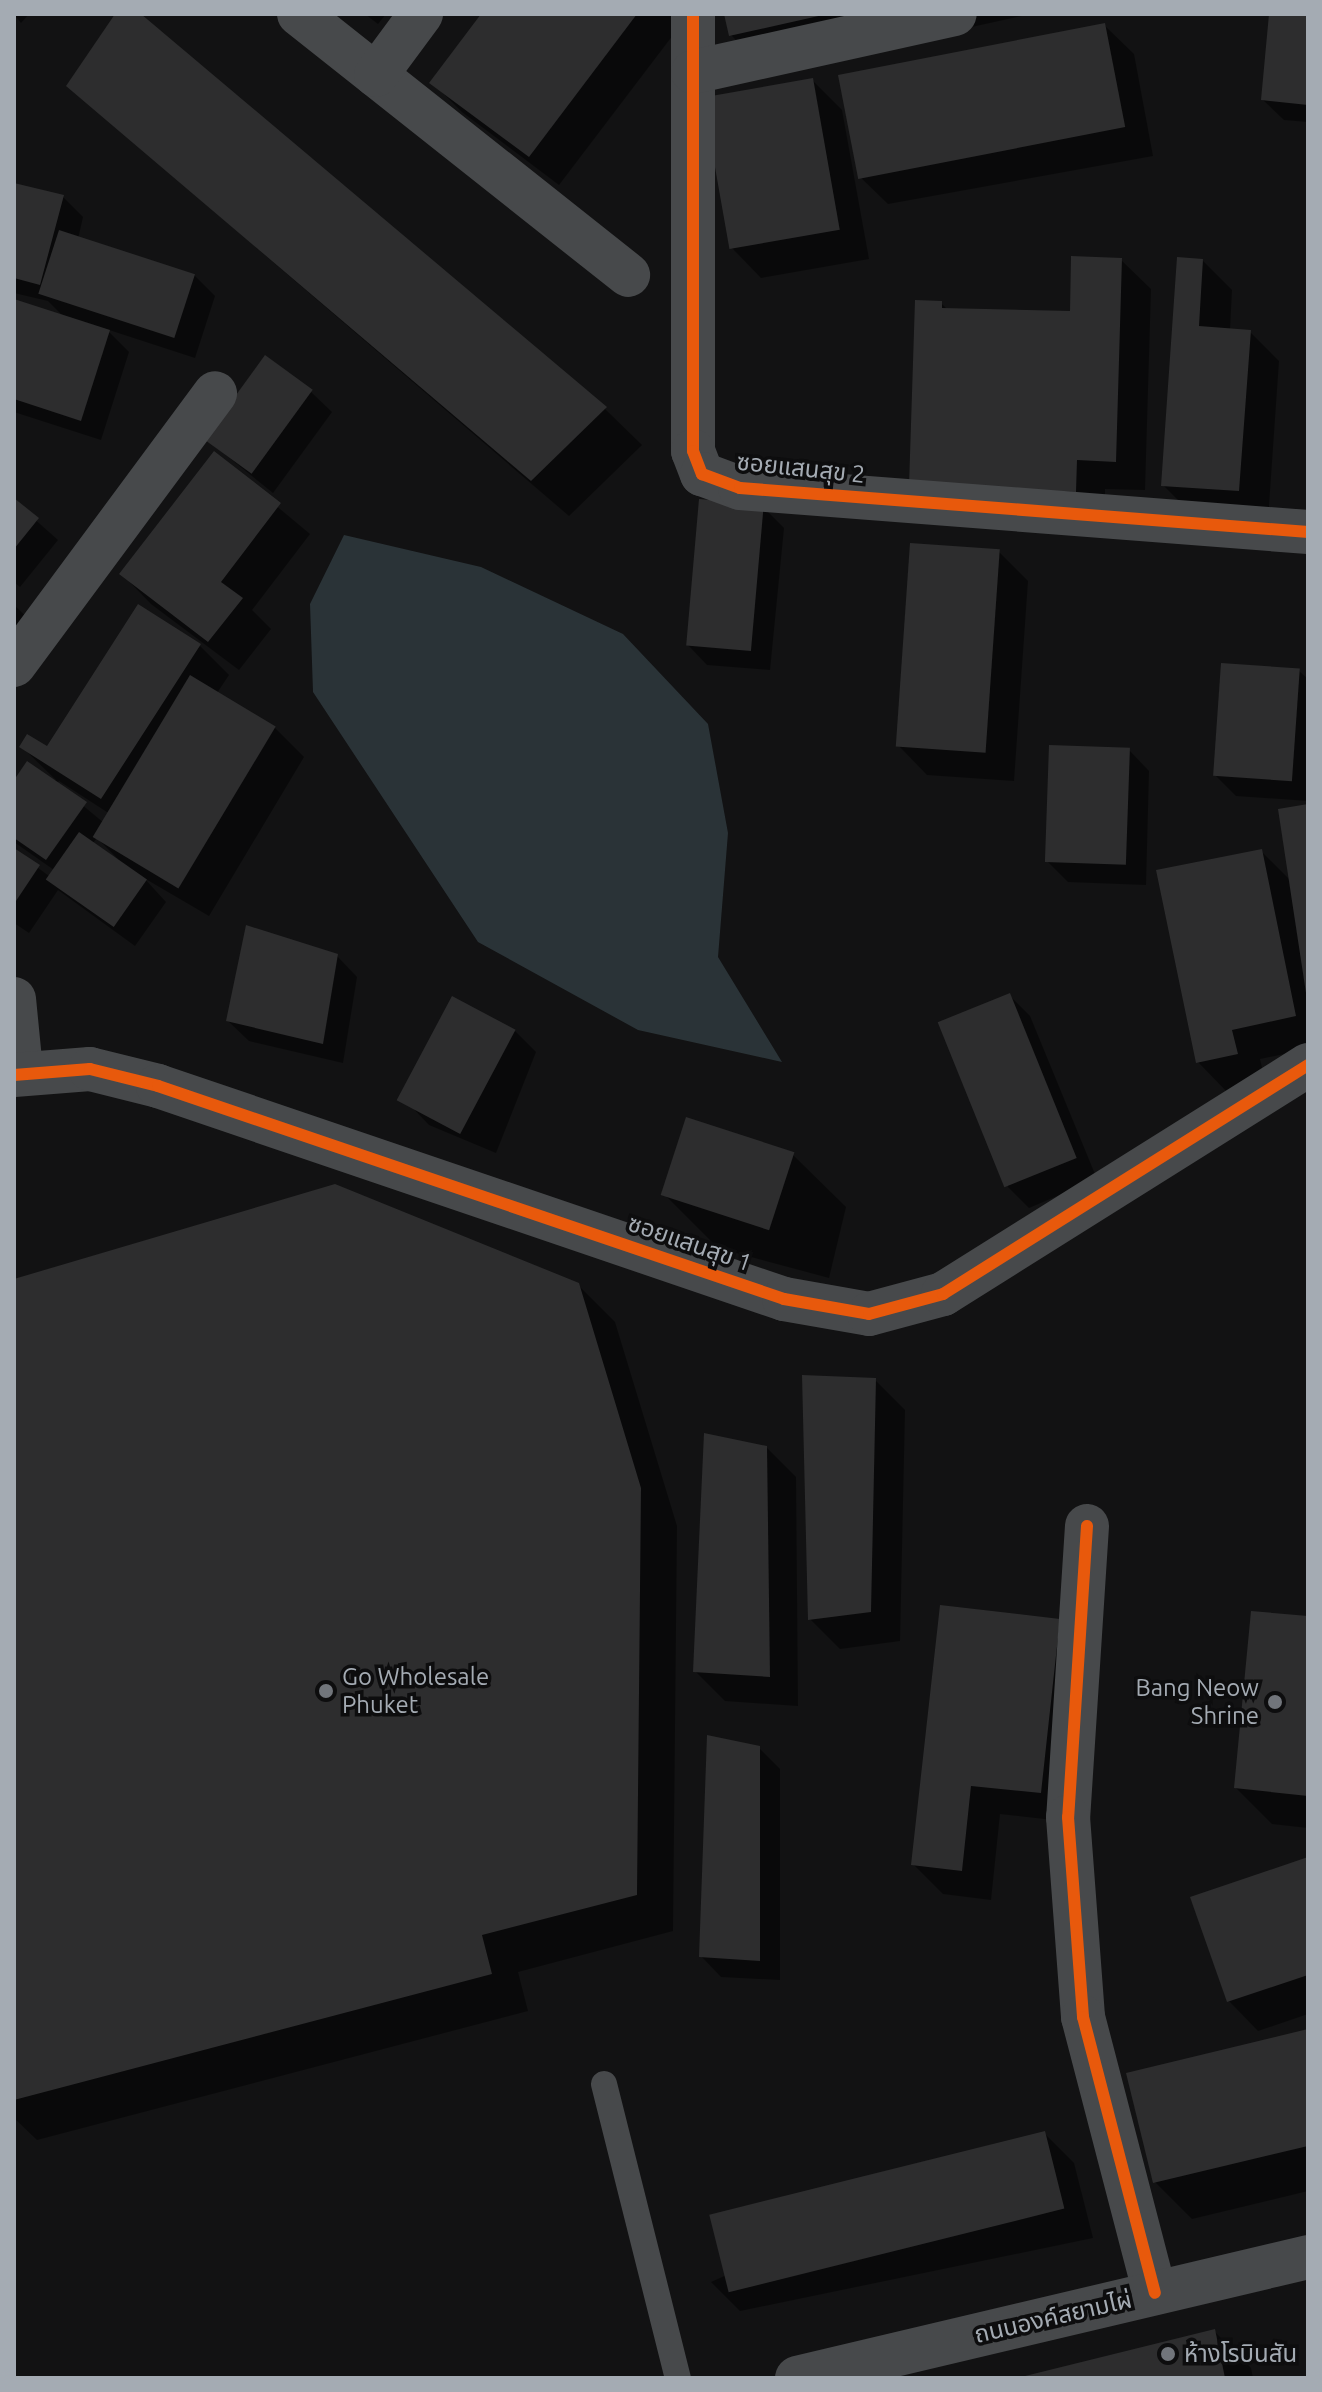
<!DOCTYPE html>
<html>
<head>
<meta charset="utf-8">
<style>
  body { margin:0 }
  #map { position:relative; width:1322px; height:2392px; overflow:hidden; background:#121213; font-family:Ubuntu,"Noto Sans Thai",sans-serif }
  div>[style] { position:absolute }
  [style*='--x'] { left:calc(var(--x)*1px); top:calc(var(--y)*1px); width:calc(var(--w)*1px); rotate:calc(var(--a)*1deg) }
  .water>* { inset:0; background:#2a3337 }
  .shadow>* { inset:0; background:#0007 }
  .building>* { inset:0; background:#2d2d2e; transform-origin:0 0 }
  .service>* { height:26px; margin:-13px; padding:0 13px; transform-origin:13px; border-radius:13px; background:#47494b }
  .minor>* { height:44px; margin:-22px; padding:0 22px; transform-origin:22px; border-radius:22px; background:#47494b }
  .tertiary>* { height:44px; margin:-22px; padding:0 22px; transform-origin:22px; border-radius:22px; background:#47494b }
  .cycleway>* { height:12px; margin:-6px; padding:0 6px; transform-origin:6px; border-radius:6px; background:#e8590c }
  .dots>* { width:22px; height:22px; translate:-50% -50%; box-sizing:border-box; border:4px solid #0d0d0e; border-radius:50% }
  span { translate:-50% -50%; white-space:nowrap; text-align:center; line-height:1.15; -webkit-text-stroke:7px #0d0d0e; paint-order:stroke }
  .street-label { font-size:24px; color:#a4abb3 }
  .poi-label { font-size:24px; color:#a4abb3 }
  .left { translate:0 -50%; text-align:left }
  .right { translate:-100% -50%; text-align:right }
  .frame { position:absolute; inset:0; border:16px solid #a4abb3; pointer-events:none }
</style>
</head>
<body>
<div id="map">
  <div class="water">
    <i style="clip-path:polygon(344px 535px,481px 567px,623px 634px,708px 724px,728px 833px,718px 957px,782px 1062px,638px 1030px,478px 942px,313px 692px,310px 604px)"></i>
  </div>
  <div class="shadow">
    <i style="clip-path:polygon(14px 14px,29px 14px,21px 23px)"></i>
    <i style="clip-path:polygon(118px 14px,138px 14px,605px 409px,642px 445px,569px 516px,68px 86px)"></i>
    <i style="clip-path:polygon(365px 14px,386px 14px,378px 24px)"></i>
    <i style="clip-path:polygon(484px 14px,689px 14px,559px 185px,462px 112px,432px 82px)"></i>
    <i style="clip-path:polygon(726px 14px,1031px 14px,768px 72px,731px 35px)"></i>
    <i style="clip-path:polygon(1271px 14px,1308px 14px,1308px 122px,1284px 120px,1263px 100px)"></i>
    <i style="clip-path:polygon(1104px 25px,1134px 54px,1153px 156px,888px 204px,858px 175px)"></i>
    <i style="clip-path:polygon(812px 80px,842px 110px,869px 259px,761px 278px,732px 248px)"></i>
    <i style="clip-path:polygon(14px 185px,63px 197px,83px 217px,78px 239px,194px 275px,215px 296px,195px 358px,106px 329px,129px 352px,101px 440px,14px 412px,14px 302px,64px 317px,48px 301px,14px 293px)"></i>
    <i style="clip-path:polygon(1121px 260px,1151px 289px,1145px 490px,1105px 489px,1105px 520px,940px 515px,941px 303px,948px 310px,1072px 313px)"></i>
    <i style="clip-path:polygon(1203px 261px,1232px 290px,1230px 330px,1250px 332px,1279px 361px,1268px 520px,1193px 515px,1163px 485px)"></i>
    <i style="clip-path:polygon(311px 392px,332px 412px,273px 493px,206px 439px)"></i>
    <i style="clip-path:polygon(214px 454px,310px 534px,252px 610px,271px 629px,239px 670px,151px 604px,122px 574px)"></i>
    <i style="clip-path:polygon(14px 501px,58px 540px,20px 587px,14px 582px)"></i>
    <i style="clip-path:polygon(763px 507px,784px 528px,770px 670px,707px 665px,687px 644px)"></i>
    <i style="clip-path:polygon(999px 552px,1028px 581px,1014px 781px,927px 775px,898px 745px)"></i>
    <i style="clip-path:polygon(14px 605px,36px 626px,14px 656px)"></i>
    <i style="clip-path:polygon(evenodd,200px 646px,229px 675px,217px 693px,274px 727px,304px 757px,209px 916px,144px 878px,166px 902px,135px 946px,58px 890px,29px 933px,14px 923px,14px 850px,49px 876px,54px 870px,14px 842px,14px 783px,56px 780px,22px 747px,48px 749px,200px 646px,59px 781px,110px 814px,104px 823px,57px 784px,59px 781px,200px 646px,97px 838px,118px 859px,117px 861px,92px 844px,97px 838px)"></i>
    <i style="clip-path:polygon(1299px 671px,1308px 679px,1308px 801px,1236px 796px,1215px 775px)"></i>
    <i style="clip-path:polygon(1129px 750px,1149px 771px,1146px 885px,1068px 882px,1047px 861px)"></i>
    <i style="clip-path:polygon(1308px 806px,1308px 1049px,1260px 1059px,1266px 1084px,1227px 1092px,1198px 1062px,1261px 851px,1291px 881px)"></i>
    <i style="clip-path:polygon(337px 956px,357px 977px,343px 1063px,249px 1041px,228px 1021px)"></i>
    <i style="clip-path:polygon(1010px 996px,1030px 1016px,1097px 1179px,1029px 1208px,1008px 1187px)"></i>
    <i style="clip-path:polygon(515px 1031px,536px 1052px,496px 1153px,429px 1125px,409px 1104px)"></i>
    <i style="clip-path:polygon(793px 1155px,846px 1207px,829px 1278px,718px 1248px,665px 1195px)"></i>
    <i style="clip-path:polygon(14px 1282px,577px 1284px,615px 1322px,677px 1526px,673px 1931px,518px 1972px,528px 2011px,37px 2140px,14px 2118px)"></i>
    <i style="clip-path:polygon(875px 1380px,905px 1410px,900px 1641px,840px 1649px,810px 1619px)"></i>
    <i style="clip-path:polygon(766px 1447px,796px 1477px,798px 1706px,725px 1701px,695px 1671px)"></i>
    <i style="clip-path:polygon(1308px 1618px,1308px 1828px,1272px 1824px,1236px 1788px)"></i>
    <i style="clip-path:polygon(1060px 1620px,1070px 1822px,1000px 1814px,991px 1900px,943px 1894px,913px 1864px)"></i>
    <i style="clip-path:polygon(759px 1748px,780px 1769px,780px 1980px,721px 1977px,701px 1956px)"></i>
    <i style="clip-path:polygon(1308px 1859px,1308px 2014px,1258px 2031px,1229px 2001px)"></i>
    <i style="clip-path:polygon(1308px 2031px,1308px 2191px,1192px 2219px,1155px 2182px)"></i>
    <i style="clip-path:polygon(1044px 2133px,1074px 2163px,1093px 2238px,740px 2311px,711px 2282px)"></i>
    <i style="clip-path:polygon(1214px 2331px,1251px 2368px,1253px 2378px,1025px 2378px)"></i>
  </div>
  <div class="building">
    <i style="clip-path:polygon(115px 14px,141px 14px,607px 407px,531px 481px,66px 86px)"></i>
    <i style="clip-path:polygon(481px 14px,637px 14px,529px 157px,429px 83px)"></i>
    <i style="clip-path:polygon(724px 14px,823px 14px,823px 15px,729px 36px)"></i>
    <i style="clip-path:polygon(1269px 14px,1308px 14px,1308px 105px,1261px 100px)"></i>
    <i style="left:1105px;top:23px;width:106px;height:272px;rotate:79deg"></i>
    <i style="left:813px;top:78px;width:154px;height:112px;rotate:80deg"></i>
    <i style="clip-path:polygon(14px 183px,64px 195px,40px 285px,14px 278px)"></i>
    <i style="left:59px;top:230px;width:143px;height:67px;rotate:18deg"></i>
    <i style="clip-path:polygon(1071px 256px,1122px 258px,1116px 462px,1077px 460px,1076px 492px,909px 486px,915px 300px,942px 301px,942px 308px,1070px 311px)"></i>
    <i style="clip-path:polygon(1177px 257px,1203px 259px,1199px 326px,1251px 330px,1239px 491px,1161px 486px)"></i>
    <i style="clip-path:polygon(14px 299px,110px 330px,81px 421px,14px 399px)"></i>
    <i style="left:265px;top:355px;width:59px;height:104px;rotate:36deg"></i>
    <i style="clip-path:polygon(214px 451px,281px 503px,221px 582px,243px 598px,208px 642px,119px 574px)"></i>
    <i style="clip-path:polygon(14px 498px,39px 518px,14px 549px)"></i>
    <i style="left:699px;top:499px;width:65px;height:147px;rotate:5deg"></i>
    <i style="left:910px;top:543px;width:90px;height:204px;rotate:4deg"></i>
    <i style="clip-path:polygon(138px 604px,201px 644px,101px 799px,19px 747px,27px 734px,47px 746px)"></i>
    <i style="left:1221px;top:663px;width:79px;height:113px;rotate:4deg"></i>
    <i style="left:190px;top:675px;width:100px;height:189px;rotate:31deg"></i>
    <i style="left:1049px;top:745px;width:81px;height:117px;rotate:2deg"></i>
    <i style="clip-path:polygon(27px 761px,87px 802px,46px 860px,14px 838px,14px 780px)"></i>
    <i style="clip-path:polygon(1308px 804px,1308px 993px,1306px 993px,1278px 809px)"></i>
    <i style="left:79px;top:832px;width:83px;height:58px;rotate:35deg"></i>
    <i style="clip-path:polygon(14px 848px,40px 865px,14px 904px)"></i>
    <i style="clip-path:polygon(1262px 849px,1296px 1016px,1232px 1030px,1238px 1054px,1196px 1063px,1156px 870px)"></i>
    <i style="clip-path:polygon(246px 925px,338px 954px,323px 1044px,226px 1021px)"></i>
    <i style="left:1010px;top:993px;width:178px;height:78px;rotate:68deg"></i>
    <i style="left:452px;top:996px;width:72px;height:118px;rotate:28deg"></i>
    <i style="left:686px;top:1117px;width:114px;height:82px;rotate:18deg"></i>
    <i style="clip-path:polygon(335px 1184px,579px 1283px,641px 1488px,637px 1895px,482px 1935px,492px 1974px,14px 2100px,14px 1279px)"></i>
    <i style="clip-path:polygon(802px 1375px,876px 1378px,871px 1612px,808px 1620px)"></i>
    <i style="clip-path:polygon(704px 1433px,767px 1446px,770px 1677px,693px 1672px)"></i>
    <i style="clip-path:polygon(940px 1605px,1060px 1619px,1041px 1793px,971px 1786px,962px 1871px,911px 1865px)"></i>
    <i style="clip-path:polygon(1251px 1611px,1308px 1616px,1308px 1796px,1234px 1788px)"></i>
    <i style="clip-path:polygon(707px 1735px,760px 1746px,760px 1961px,699px 1957px)"></i>
    <i style="clip-path:polygon(1308px 1857px,1308px 1975px,1227px 2002px,1190px 1897px)"></i>
    <i style="clip-path:polygon(1308px 2029px,1308px 2146px,1153px 2183px,1126px 2073px)"></i>
    <i style="left:1045px;top:2131px;width:80px;height:346px;rotate:76deg"></i>
    <i style="clip-path:polygon(1215px 2329px,1225px 2378px,1022px 2378px,1021px 2377px)"></i>
  </div>
  <div class="service">
    <i style="--x:604;--y:2084;--w:303;--a:75.9"></i>
  </div>
  <div class="minor">
    <i style="--x:299;--y:14;--w:420;--a:38.4"></i>
    <i style="--x:693;--y:14;--w:437;--a:90"></i>
    <i style="--x:693;--y:451;--w:25;--a:69"></i>
    <i style="--x:702;--y:474;--w:40;--a:20.2"></i>
    <i style="--x:740;--y:488;--w:570;--a:4.43"></i>
    <i style="--x:693;--y:72;--w:268;--a:-12.5"></i>
    <i style="--x:376;--y:75;--w:76;--a:-53.6"></i>
    <i style="--x:14;--y:665;--w:338;--a:-53.5"></i>
    <i style="--x:14;--y:999;--w:72;--a:84.4"></i>
    <i style="--x:14;--y:1075;--w:76;--a:-4.5"></i>
    <i style="--x:90;--y:1069;--w:70;--a:14"></i>
    <i style="--x:158;--y:1086;--w:661;--a:18.79"></i>
    <i style="--x:784;--y:1299;--w:86;--a:10"></i>
    <i style="--x:869;--y:1314;--w:77;--a:-15.1"></i>
    <i style="--x:943;--y:1294;--w:431;--a:-32.1"></i>
    <i style="--x:1087;--y:1526;--w:292;--a:93.7"></i>
    <i style="--x:1068;--y:1817;--w:201;--a:85.7"></i>
    <i style="--x:1083;--y:2017;--w:285;--a:75.4"></i>
  </div>
  <div class="tertiary">
    <i style="--x:797;--y:2378;--w:525;--a:-13.32"></i>
  </div>
  <div class="cycleway">
    <i style="--x:693;--y:14;--w:437;--a:90"></i>
    <i style="--x:693;--y:451;--w:25;--a:69"></i>
    <i style="--x:702;--y:474;--w:40;--a:20.2"></i>
    <i style="--x:740;--y:488;--w:570;--a:4.43"></i>
    <i style="--x:14;--y:1075;--w:76;--a:-4.5"></i>
    <i style="--x:90;--y:1069;--w:70;--a:14"></i>
    <i style="--x:158;--y:1086;--w:661;--a:18.79"></i>
    <i style="--x:784;--y:1299;--w:86;--a:10"></i>
    <i style="--x:869;--y:1314;--w:77;--a:-15.1"></i>
    <i style="--x:943;--y:1294;--w:431;--a:-32.1"></i>
    <i style="--x:1087;--y:1526;--w:292;--a:93.7"></i>
    <i style="--x:1068;--y:1817;--w:201;--a:85.7"></i>
    <i style="--x:1083;--y:2017;--w:285;--a:75.4"></i>
  </div>
  <div class="dots">
    <i style="left:326px;top:1691px;background:#71757b"></i>
    <i style="left:1275px;top:1702px;background:#71757b"></i>
    <i style="left:1168px;top:2354px;background:#71757b"></i>
  </div>
  <div class="street-label">
    <span style="left:801px;top:468px;rotate:6deg">ซอยแสนสุข 2</span>
    <span style="left:690px;top:1243px;rotate:19deg">ซอยแสนสุข 1</span>
    <span style="left:1053px;top:2317px;rotate:-13deg">ถนนองค์สยามไผ่</span>
  </div>
  <div class="poi-label">
    <span class="left" style="left:342px;top:1691px">Go Wholesale<br>Phuket</span>
    <span class="right" style="left:1259px;top:1702px">Bang Neow<br>Shrine</span>
    <span class="left" style="left:1184px;top:2354px">ห้างโรบินสัน</span>
  </div>
  <div class="frame"></div>
</div>
</body>
</html>
